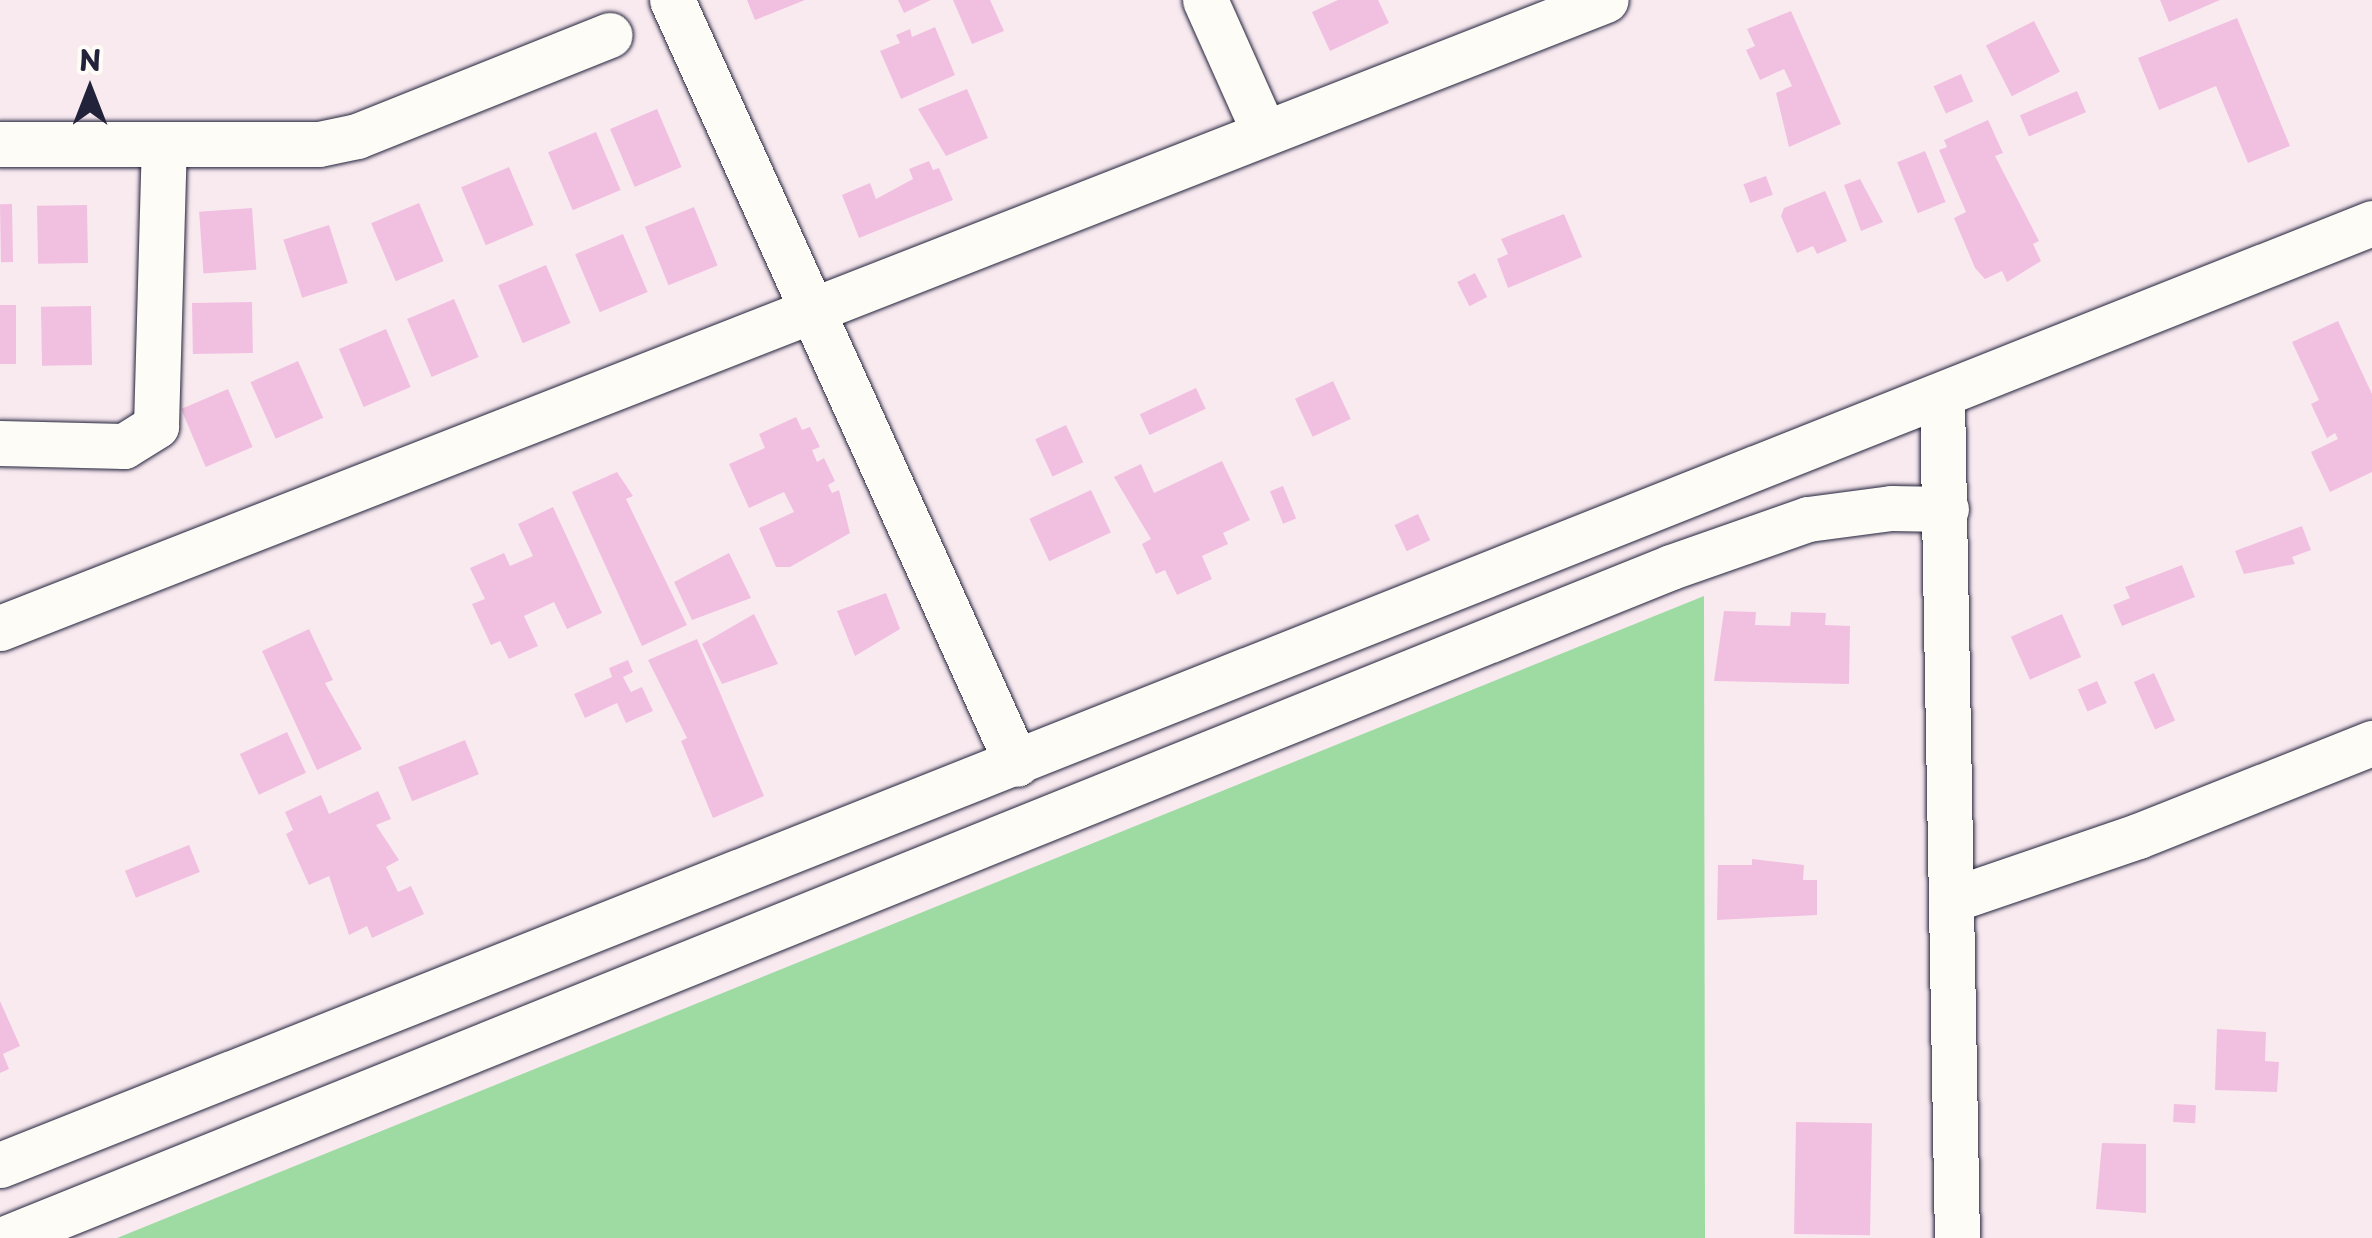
<!DOCTYPE html>
<html>
<head>
<meta charset="utf-8">
<style>
  body { margin:0 }
  #map { position:relative; width:2372px; height:1238px; overflow:hidden; background:#f9eaf0; font-family:"Playpen Sans",sans-serif }
  div>[style] { position:absolute }
  [style*='--x'] { left:calc(var(--x)*1px); top:calc(var(--y)*1px); width:calc(var(--w)*1px); rotate:calc(var(--a)*1deg) }
  .green>* { inset:0; background:#9ddba3 }
  .building>* { inset:0; background:#f1c0e1; transform-origin:0 0 }
  .roads { filter:drop-shadow(0 0 2px #22223b) drop-shadow(0 0 2px #22223b) }
  .minor>* { height:45px; margin:-22.5px; padding:0 22.5px; transform-origin:22.5px; border-radius:22.5px; background:#fdfcf7 }
  span { translate:-50% -50%; white-space:nowrap; text-align:center; line-height:1.15; -webkit-text-stroke:8px #fdfcf7; paint-order:stroke }
  .north { position:absolute; left:40px; top:40px; width:100px; height:100px; -webkit-text-stroke:8px #fdfcf7; paint-order:stroke; rotate:0deg; font-size:28px; font-weight:700; line-height:40px; text-align:center; color:#22223b }
  .north::after { content:''; display:block; margin:auto; width:35px; height:45px; background:#22223b; clip-path:polygon(50% 0,100% 100%,50% 72%,0 100%) }
</style>
</head>
<body>
<div id="map">
  <div class="green">
    <i style="clip-path:polygon(1704px 596px,1705px 1238px,117px 1238px)"></i>
  </div>
  <div class="building">
    <i style="clip-path:polygon(747px 0,805px 0,755px 20px)"></i>
    <i style="clip-path:polygon(898px 0,931px 0,904px 13px)"></i>
    <i style="clip-path:polygon(953px 0,990px 0,1004px 31px,972px 44px)"></i>
    <i style="clip-path:polygon(1338px 0,1378px 0,1389px 23px,1330px 51px,1312px 12px)"></i>
    <i style="clip-path:polygon(2160px 0,2220px 0,2169px 22px)"></i>
    <i style="clip-path:polygon(1791px 11px,1841px 124px,1789px 147px,1776px 93px,1792px 86px,1784px 69px,1760px 80px,1746px 50px,1755px 46px,1747px 29px)"></i>
    <i style="clip-path:polygon(2237px 18px,2290px 146px,2248px 163px,2216px 86px,2159px 110px,2138px 58px)"></i>
    <i style="left:2034px;top:21px;width:57px;height:54px;rotate:63deg"></i>
    <i style="clip-path:polygon(935px 27px,955px 75px,901px 99px,880px 51px,900px 43px,896px 35px,910px 29px,912px 37px)"></i>
    <i style="left:1961px;top:74px;width:30px;height:30px;rotate:66deg"></i>
    <i style="clip-path:polygon(967px 89px,988px 138px,946px 156px,918px 109px)"></i>
    <i style="left:2077px;top:91px;width:23px;height:62px;rotate:67deg"></i>
    <i style="left:657px;top:109px;width:63px;height:51px;rotate:67deg"></i>
    <i style="clip-path:polygon(1988px 120px,2003px 153px,1995px 156px,2039px 241px,2033px 244px,2041px 261px,2007px 282px,2002px 271px,1985px 279px,1975px 268px,1954px 218px,1966px 212px,1939px 150px,1947px 147px,1944px 140px)"></i>
    <i style="left:596px;top:132px;width:63px;height:52px;rotate:67deg"></i>
    <i style="left:1925px;top:151px;width:55px;height:30px;rotate:68deg"></i>
    <i style="clip-path:polygon(929px 161px,933px 170px,939px 168px,953px 200px,859px 238px,842px 195px,870px 183px,876px 199px,913px 179px,909px 169px)"></i>
    <i style="left:509px;top:167px;width:63px;height:52px;rotate:67deg"></i>
    <i style="left:1766px;top:176px;width:20px;height:24px;rotate:70deg"></i>
    <i style="clip-path:polygon(1860px 179px,1883px 222px,1861px 231px,1844px 185px)"></i>
    <i style="clip-path:polygon(1825px 191px,1847px 241px,1817px 254px,1813px 246px,1797px 253px,1781px 216px,1784px 208px)"></i>
    <i style="left:419px;top:203px;width:63px;height:52px;rotate:67deg"></i>
    <i style="left:12px;top:204px;width:58px;height:12px;rotate:89deg"></i>
    <i style="left:87px;top:205px;width:58px;height:50px;rotate:89deg"></i>
    <i style="left:694px;top:207px;width:63px;height:53px;rotate:68deg"></i>
    <i style="left:252px;top:208px;width:62px;height:53px;rotate:86deg"></i>
    <i style="clip-path:polygon(1564px 214px,1582px 257px,1508px 288px,1497px 259px,1508px 254px,1501px 239px)"></i>
    <i style="left:329px;top:225px;width:61px;height:48px;rotate:72deg"></i>
    <i style="left:623px;top:234px;width:63px;height:52px;rotate:67deg"></i>
    <i style="left:546px;top:265px;width:63px;height:52px;rotate:67deg"></i>
    <i style="left:1475px;top:273px;width:27px;height:20px;rotate:63deg"></i>
    <i style="left:454px;top:299px;width:63px;height:51px;rotate:67deg"></i>
    <i style="left:252px;top:302px;width:51px;height:60px;rotate:89deg"></i>
    <i style="left:0;top:305px;width:16px;height:59px"></i>
    <i style="left:91px;top:306px;width:59px;height:50px;rotate:89deg"></i>
    <i style="clip-path:polygon(2338px 321px,2372px 394px,2372px 472px,2330px 492px,2311px 452px,2338px 439px,2335px 433px,2327px 438px,2311px 404px,2319px 400px,2292px 342px)"></i>
    <i style="left:386px;top:329px;width:63px;height:51px;rotate:67deg"></i>
    <i style="left:298px;top:361px;width:62px;height:52px;rotate:66deg"></i>
    <i style="left:1333px;top:381px;width:42px;height:42px;rotate:65deg"></i>
    <i style="left:1196px;top:388px;width:23px;height:62px;rotate:65deg"></i>
    <i style="left:228px;top:389px;width:63px;height:51px;rotate:67deg"></i>
    <i style="clip-path:polygon(796px 417px,802px 430px,810px 427px,820px 447px,812px 450px,817px 462px,824px 458px,835px 481px,828px 485px,832px 493px,839px 490px,850px 533px,790px 567px,776px 567px,759px 528px,794px 512px,784px 492px,749px 508px,729px 464px,765px 448px,759px 434px)"></i>
    <i style="left:1066px;top:425px;width:41px;height:34px;rotate:65deg"></i>
    <i style="clip-path:polygon(1222px 461px,1250px 520px,1223px 533px,1228px 544px,1202px 556px,1212px 579px,1177px 595px,1165px 570px,1156px 574px,1142px 544px,1151px 539px,1114px 477px,1141px 464px,1154px 493px)"></i>
    <i style="clip-path:polygon(617px 472px,633px 496px,626px 499px,687px 625px,642px 646px,572px 492px)"></i>
    <i style="left:1283px;top:486px;width:35px;height:14px;rotate:68deg"></i>
    <i style="left:1091px;top:490px;width:47px;height:68px;rotate:65deg"></i>
    <i style="clip-path:polygon(553px 507px,602px 613px,567px 629px,554px 602px,524px 616px,538px 646px,509px 659px,500px 641px,491px 645px,472px 604px,485px 599px,470px 568px,504px 553px,510px 566px,533px 556px,518px 524px)"></i>
    <i style="left:1418px;top:514px;width:29px;height:26px;rotate:65deg"></i>
    <i style="clip-path:polygon(2302px 526px,2311px 550px,2292px 557px,2295px 564px,2244px 574px,2235px 551px)"></i>
    <i style="clip-path:polygon(729px 553px,751px 598px,692px 620px,674px 582px)"></i>
    <i style="clip-path:polygon(2182px 565px,2195px 597px,2122px 626px,2113px 605px,2130px 598px,2125px 587px)"></i>
    <i style="clip-path:polygon(886px 593px,900px 629px,855px 656px,837px 611px)"></i>
    <i style="clip-path:polygon(1724px 611px,1756px 612px,1755px 625px,1790px 626px,1791px 612px,1826px 613px,1825px 625px,1850px 626px,1849px 684px,1714px 681px)"></i>
    <i style="clip-path:polygon(754px 614px,778px 664px,722px 684px,702px 644px)"></i>
    <i style="left:2062px;top:614px;width:47px;height:56px;rotate:66deg"></i>
    <i style="clip-path:polygon(309px 629px,333px 680px,325px 683px,362px 749px,317px 770px,262px 651px)"></i>
    <i style="clip-path:polygon(697px 639px,764px 796px,713px 818px,681px 741px,687px 738px,648px 660px)"></i>
    <i style="clip-path:polygon(628px 660px,633px 672px,623px 677px,631px 692px,642px 687px,653px 711px,626px 723px,617px 703px,585px 718px,574px 694px,612px 677px,609px 668px)"></i>
    <i style="left:2154px;top:673px;width:52px;height:22px;rotate:66deg"></i>
    <i style="left:2097px;top:681px;width:24px;height:21px;rotate:66deg"></i>
    <i style="left:287px;top:732px;width:45px;height:52px;rotate:65deg"></i>
    <i style="left:465px;top:740px;width:37px;height:72px;rotate:68deg"></i>
    <i style="clip-path:polygon(378px 791px,391px 819px,376px 825px,399px 860px,386px 867px,398px 892px,411px 886px,424px 914px,372px 938px,367px 926px,349px 935px,329px 876px,309px 885px,286px 834px,293px 830px,285px 812px,321px 795px,329px 814px)"></i>
    <i style="left:189px;top:845px;width:29px;height:69px;rotate:68deg"></i>
    <i style="clip-path:polygon(1752px 859px,1804px 865px,1803px 880px,1817px 880px,1817px 915px,1717px 920px,1718px 865px,1752px 865px)"></i>
    <i style="clip-path:polygon(0 1001px,20px 1046px,3px 1054px,9px 1069px,0 1073px)"></i>
    <i style="clip-path:polygon(2217px 1029px,2266px 1032px,2265px 1061px,2279px 1062px,2277px 1092px,2215px 1090px)"></i>
    <i style="left:2174px;top:1104px;width:22px;height:18px;rotate:3deg"></i>
    <i style="left:1796px;top:1122px;width:76px;height:112px;rotate:1deg"></i>
    <i style="clip-path:polygon(2102px 1143px,2146px 1144px,2146px 1213px,2096px 1209px)"></i>
  </div>
  <div class="roads">
    <div class="minor">
      <i style="--x:672;--y:0;--w:838;--a:65.7"></i>
      <i style="--x:1205;--y:0;--w:145;--a:65.9"></i>
      <i style="--x:0;--y:144;--w:319;--a:0"></i>
      <i style="--x:319;--y:144;--w:39;--a:-12"></i>
      <i style="--x:357;--y:136;--w:272;--a:-21.8"></i>
      <i style="--x:1942;--y:398;--w:840;--a:88.98"></i>
      <i style="--x:0;--y:443;--w:124;--a:1.4"></i>
      <i style="--x:124;--y:446;--w:38;--a:-32"></i>
      <i style="--x:156;--y:426;--w:281;--a:-88.4"></i>
      <i style="--x:0;--y:628;--w:1724;--a:-21.36"></i>
      <i style="--x:1954;--y:899;--w:194;--a:-18.9"></i>
      <i style="--x:2138;--y:836;--w:252;--a:-21.7"></i>
      <i style="--x:0;--y:1165;--w:2552;--a:-21.66"></i>
      <i style="--x:6;--y:1238;--w:1795;--a:-21.95"></i>
      <i style="--x:1671;--y:567;--w:145;--a:-19.3"></i>
      <i style="--x:1808;--y:519;--w:84;--a:-7.5"></i>
      <i style="--x:1891;--y:508;--w:55;--a:1"></i>
    </div>
  </div>
  <div class="north">N</div>
</div>
</body>
</html>
